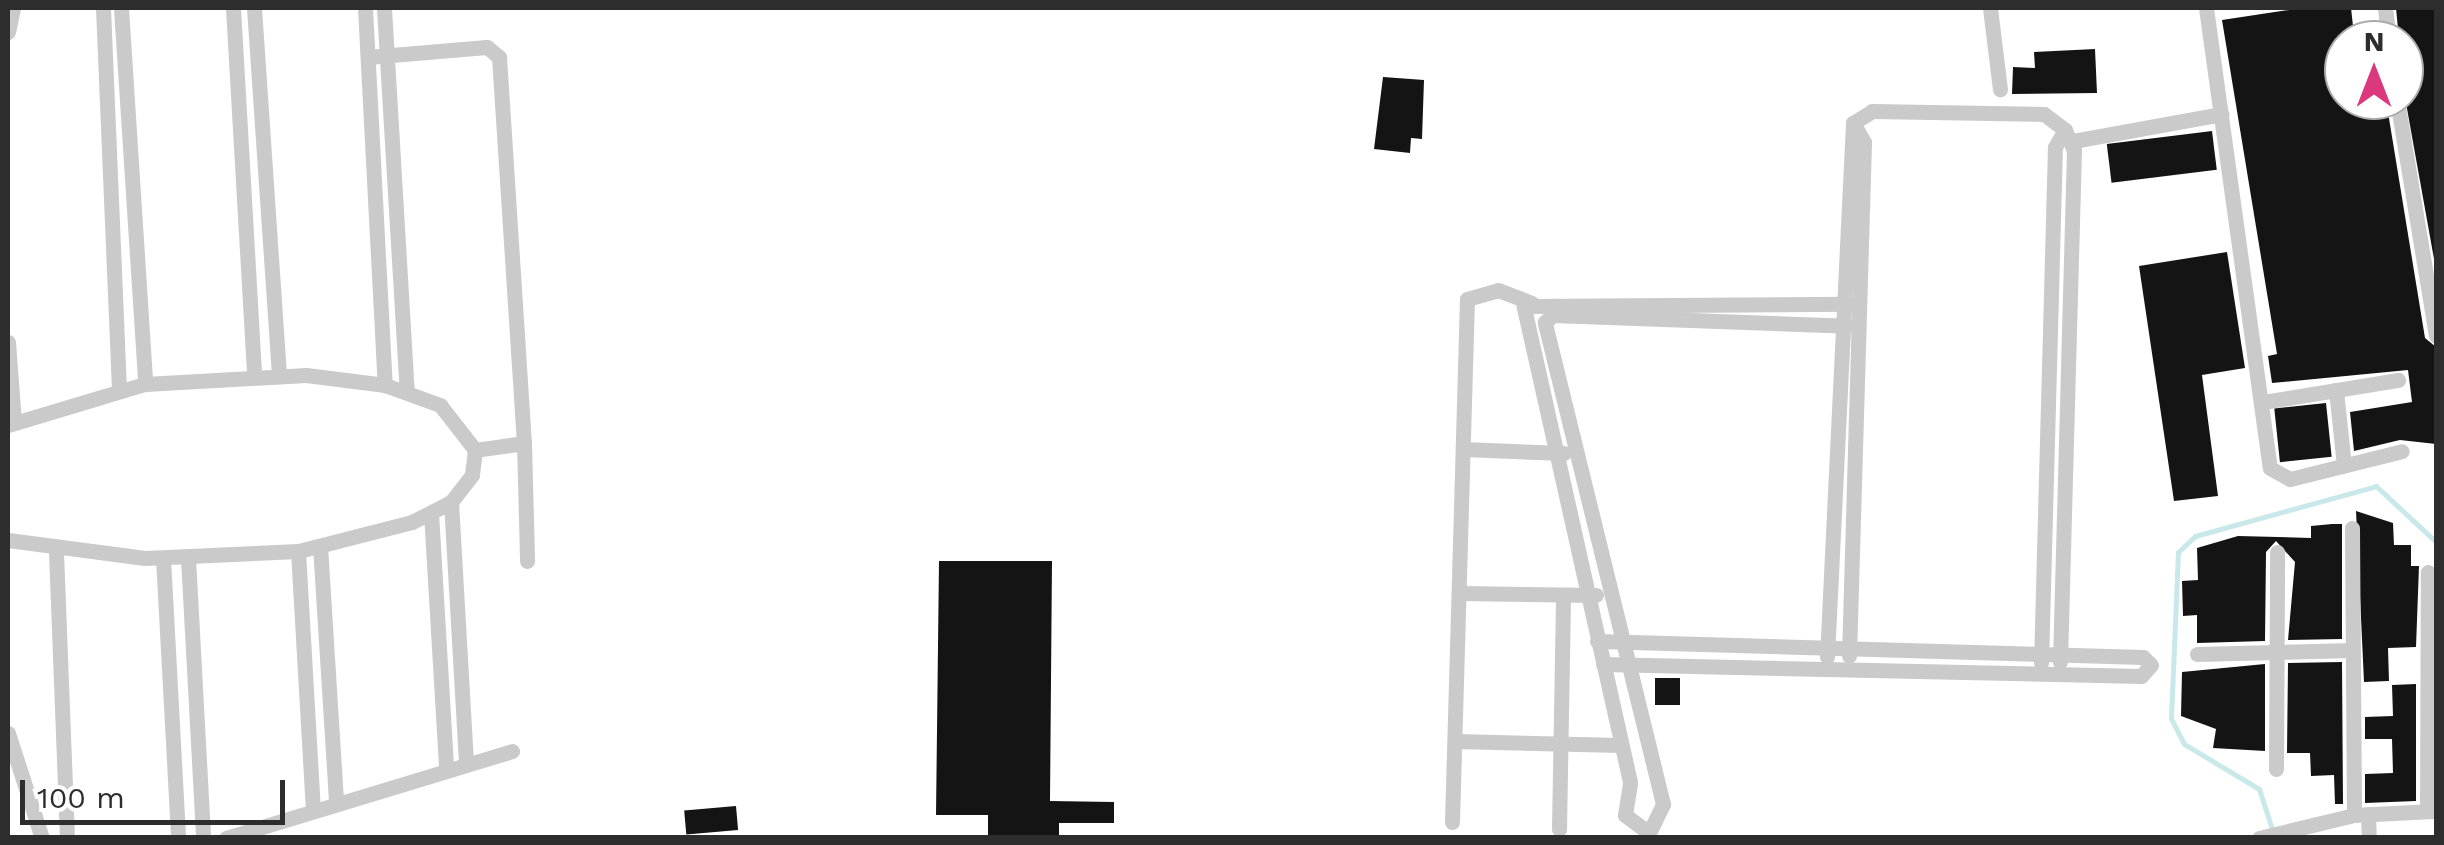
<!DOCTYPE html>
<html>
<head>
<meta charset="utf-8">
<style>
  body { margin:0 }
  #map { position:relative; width:2444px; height:845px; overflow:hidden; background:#fff; font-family:"Work Sans",sans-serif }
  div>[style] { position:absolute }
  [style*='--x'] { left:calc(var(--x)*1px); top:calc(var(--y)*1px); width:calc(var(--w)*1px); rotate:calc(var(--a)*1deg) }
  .stream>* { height:5px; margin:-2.5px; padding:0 2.5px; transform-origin:2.5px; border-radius:2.5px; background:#c8e8e9 }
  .building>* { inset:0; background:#141414; transform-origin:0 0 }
  .street>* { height:15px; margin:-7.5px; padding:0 7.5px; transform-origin:7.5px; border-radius:7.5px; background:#cacaca }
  span { translate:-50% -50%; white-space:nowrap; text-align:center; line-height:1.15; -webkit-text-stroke:10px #fff; paint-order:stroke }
  .frame { position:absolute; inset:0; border:10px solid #2d2d2d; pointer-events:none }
  .north { position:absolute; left:2324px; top:20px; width:100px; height:100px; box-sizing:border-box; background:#fff; border:2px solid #ababab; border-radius:50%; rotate:0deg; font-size:28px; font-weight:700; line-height:40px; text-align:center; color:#2d2d2d }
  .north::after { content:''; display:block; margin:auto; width:35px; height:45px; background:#db387e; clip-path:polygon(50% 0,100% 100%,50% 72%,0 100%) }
  .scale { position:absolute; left:20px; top:780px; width:265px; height:45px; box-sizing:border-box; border:5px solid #2d2d2d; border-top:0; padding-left:12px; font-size:30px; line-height:35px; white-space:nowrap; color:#2d2d2d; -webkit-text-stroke:8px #fff; paint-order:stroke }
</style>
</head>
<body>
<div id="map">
  <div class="stream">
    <i style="--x:2273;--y:832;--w:45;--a:-108"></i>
    <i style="--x:2259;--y:789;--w:87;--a:-149"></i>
    <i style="--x:2184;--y:744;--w:29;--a:-117"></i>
    <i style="--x:2171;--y:718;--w:166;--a:-87.6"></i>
    <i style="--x:2178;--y:552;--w:23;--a:-43"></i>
    <i style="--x:2195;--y:536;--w:188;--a:-15.4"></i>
    <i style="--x:2376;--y:486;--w:82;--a:43"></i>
  </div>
  <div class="building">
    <i style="clip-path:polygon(2302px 8px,2351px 8px,2353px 26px,2376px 24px,2378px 40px,2344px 40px,2344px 100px,2386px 100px,2425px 338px,2436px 347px,2436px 444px,2400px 440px,2354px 451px,2350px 412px,2412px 402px,2408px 370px,2272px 383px,2268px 356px,2277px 354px,2222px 20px)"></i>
    <i style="clip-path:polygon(2396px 8px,2436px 8px,2436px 270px,2404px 92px)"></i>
    <i style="clip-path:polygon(2095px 49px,2097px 93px,2012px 94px,2013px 67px,2035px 68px,2034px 52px)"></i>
    <i style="clip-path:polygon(1383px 77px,1424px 80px,1422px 139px,1411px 138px,1410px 153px,1374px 149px)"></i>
    <i style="left:2212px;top:131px;width:39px;height:106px;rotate:83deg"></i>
    <i style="clip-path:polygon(2227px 252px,2245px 368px,2202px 375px,2218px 496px,2174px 501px,2139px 266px)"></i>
    <i style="left:2326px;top:403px;width:54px;height:52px;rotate:84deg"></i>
    <i style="clip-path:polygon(2356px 511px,2393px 523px,2394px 545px,2411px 545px,2411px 566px,2419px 566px,2416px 647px,2388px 648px,2389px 681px,2364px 682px)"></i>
    <i style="clip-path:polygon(2332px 524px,2342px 524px,2342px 639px,2288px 640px,2295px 562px,2276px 541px,2266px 552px,2265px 641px,2197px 643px,2197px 615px,2183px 616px,2182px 581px,2198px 580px,2197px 548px,2238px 536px,2311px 538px,2311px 526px)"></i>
    <i style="clip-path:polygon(939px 561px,1052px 561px,1050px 801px,1114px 802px,1114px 823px,1059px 823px,1059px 838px,988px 838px,988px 815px,936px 815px)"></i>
    <i style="clip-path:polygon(2342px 662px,2343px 804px,2335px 804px,2334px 775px,2311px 776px,2310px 753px,2287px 753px,2288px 663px)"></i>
    <i style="clip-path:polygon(2265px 664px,2265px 751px,2213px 748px,2216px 729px,2181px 716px,2182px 672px)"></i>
    <i style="left:1655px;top:678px;width:25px;height:27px"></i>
    <i style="clip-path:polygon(2416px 684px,2416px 801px,2365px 803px,2365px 774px,2393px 773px,2392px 739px,2365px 739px,2365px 717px,2393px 716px,2392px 685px)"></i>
    <i style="left:736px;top:806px;width:24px;height:52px;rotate:85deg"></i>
  </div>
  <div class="street">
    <i style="--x:103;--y:8;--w:381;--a:87.6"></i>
    <i style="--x:121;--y:8;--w:377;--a:86.3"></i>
    <i style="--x:233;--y:8;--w:370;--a:86.7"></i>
    <i style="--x:254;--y:8;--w:369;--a:86.1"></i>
    <i style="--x:365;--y:8;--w:378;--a:87"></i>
    <i style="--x:384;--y:8;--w:384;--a:86.6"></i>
    <i style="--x:1990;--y:8;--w:82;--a:83"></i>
    <i style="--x:2206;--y:8;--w:464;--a:82.1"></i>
    <i style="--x:2270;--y:468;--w:23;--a:29"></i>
    <i style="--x:2290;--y:479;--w:115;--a:-14"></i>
    <i style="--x:2385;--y:8;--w:32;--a:83"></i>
    <i style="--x:8;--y:32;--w:25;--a:-78"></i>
    <i style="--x:368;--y:57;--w:119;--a:-4.8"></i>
    <i style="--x:487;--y:47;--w:16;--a:40"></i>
    <i style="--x:499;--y:57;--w:387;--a:86.3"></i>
    <i style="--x:524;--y:443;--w:49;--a:171.9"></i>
    <i style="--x:2397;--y:100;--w:239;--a:80.6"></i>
    <i style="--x:1853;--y:123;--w:22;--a:-32"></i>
    <i style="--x:1872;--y:111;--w:172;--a:1"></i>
    <i style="--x:2044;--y:114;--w:26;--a:37"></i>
    <i style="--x:2073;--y:141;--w:151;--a:-10.3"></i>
    <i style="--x:8;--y:342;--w:80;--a:85.7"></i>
    <i style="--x:2336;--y:390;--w:76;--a:84"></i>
    <i style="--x:2263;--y:402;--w:137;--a:-9.3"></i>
    <i style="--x:8;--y:425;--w:143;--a:-16.7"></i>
    <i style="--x:145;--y:384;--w:161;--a:-3.2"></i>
    <i style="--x:306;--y:375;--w:80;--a:7.2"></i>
    <i style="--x:385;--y:385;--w:59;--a:20"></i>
    <i style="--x:440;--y:405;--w:57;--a:52.1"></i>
    <i style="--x:475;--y:450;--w:25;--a:97"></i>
    <i style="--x:472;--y:475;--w:34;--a:128"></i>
    <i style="--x:451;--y:502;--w:44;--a:152.9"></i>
    <i style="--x:412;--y:522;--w:118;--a:165.7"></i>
    <i style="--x:298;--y:551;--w:153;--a:177.4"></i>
    <i style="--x:145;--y:558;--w:138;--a:-172.5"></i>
    <i style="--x:524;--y:443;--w:118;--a:88.5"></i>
    <i style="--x:1463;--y:449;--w:101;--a:2.3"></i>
    <i style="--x:451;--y:502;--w:261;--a:86.7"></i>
    <i style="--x:431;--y:513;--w:255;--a:86.6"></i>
    <i style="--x:2352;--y:528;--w:287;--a:89.6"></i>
    <i style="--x:320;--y:546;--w:256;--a:86.4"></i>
    <i style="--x:298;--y:551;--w:258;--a:86.7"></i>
    <i style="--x:56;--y:552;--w:286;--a:87.8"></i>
    <i style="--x:163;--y:558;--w:280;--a:86.9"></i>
    <i style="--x:188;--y:558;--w:280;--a:86.9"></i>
    <i style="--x:1460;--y:593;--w:136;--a:0.8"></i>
    <i style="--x:1597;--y:641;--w:546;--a:1.68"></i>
    <i style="--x:2143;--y:657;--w:11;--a:45"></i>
    <i style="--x:2151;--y:665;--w:15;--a:132"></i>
    <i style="--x:2141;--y:676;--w:538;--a:-178.72"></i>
    <i style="--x:2197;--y:654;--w:155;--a:-1.5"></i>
    <i style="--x:1827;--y:657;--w:535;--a:-87.21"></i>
    <i style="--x:1853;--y:123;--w:22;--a:60"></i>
    <i style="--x:1864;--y:142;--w:514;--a:91.67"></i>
    <i style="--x:2041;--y:663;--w:516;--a:-88.45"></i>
    <i style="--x:2055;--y:147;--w:20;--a:-60"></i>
    <i style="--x:2065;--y:130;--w:22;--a:66"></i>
    <i style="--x:2074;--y:150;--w:512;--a:91.57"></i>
    <i style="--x:8;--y:733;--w:110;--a:72.1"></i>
    <i style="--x:1455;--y:741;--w:166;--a:1.4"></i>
    <i style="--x:2276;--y:769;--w:217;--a:-89.7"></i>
    <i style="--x:2427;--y:811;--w:239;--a:-89.8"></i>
    <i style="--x:2368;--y:814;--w:24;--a:88"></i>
    <i style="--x:1452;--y:822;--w:523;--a:-88.36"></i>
    <i style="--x:1467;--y:299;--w:32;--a:-16"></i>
    <i style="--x:1498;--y:290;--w:36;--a:21"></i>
    <i style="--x:1559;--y:829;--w:233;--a:-89"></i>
    <i style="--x:1649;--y:833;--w:30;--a:-143"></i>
    <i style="--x:1625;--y:815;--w:33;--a:-81"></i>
    <i style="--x:1630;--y:782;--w:488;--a:-102.6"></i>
    <i style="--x:1524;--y:306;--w:325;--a:-0.4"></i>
    <i style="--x:1649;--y:833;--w:32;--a:-64"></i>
    <i style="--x:1663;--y:804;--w:496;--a:-103.8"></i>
    <i style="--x:1545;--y:322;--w:11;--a:-41"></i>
    <i style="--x:1553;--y:315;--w:295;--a:2.1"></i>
    <i style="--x:226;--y:838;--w:299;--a:-16.9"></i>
    <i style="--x:2259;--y:838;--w:98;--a:-13.6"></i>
    <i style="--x:2354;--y:815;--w:79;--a:-2.9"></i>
  </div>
  <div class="frame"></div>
  <div class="north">N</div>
  <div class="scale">100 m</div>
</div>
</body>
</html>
